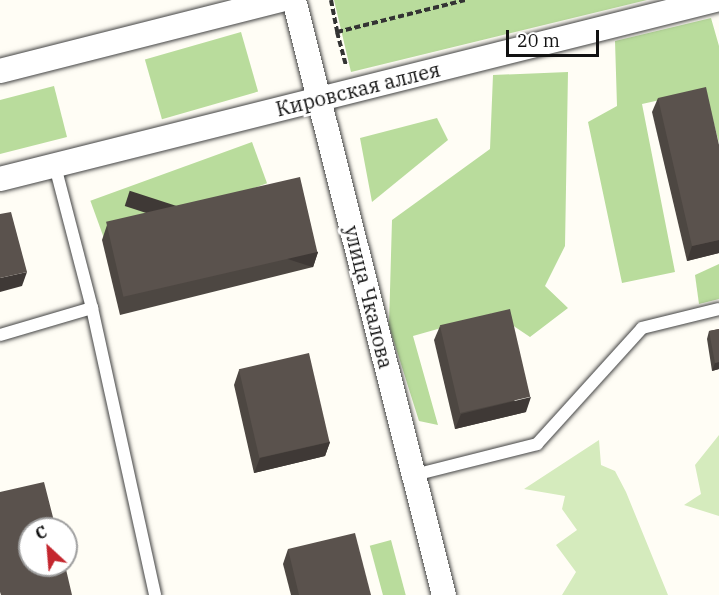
<!DOCTYPE html>
<html>
<head>
<meta charset="utf-8">
<style>
  body { margin:0 }
  #map { position:relative; width:719px; height:595px; overflow:hidden; background:#fffdf5; font-family:"IBM Plex Serif",serif }
  div>[style] { position:absolute }
  [style*='--x'] { left:calc(var(--x)*1px); top:calc(var(--y)*1px); width:calc(var(--w)*1px); rotate:calc(var(--a)*1deg) }
  .green>* { inset:0; background:#d5ebbd }
  .forest>* { inset:0; background:#b9dc9c; transform-origin:0 0 }
  .path>* { height:4px; margin-top:-2px; transform-origin:0; background:repeating-linear-gradient(90deg,#333 0 6px,transparent 0 9px) }
  .roads { filter:drop-shadow(0 0 2px #444) drop-shadow(0 0 2px #444) }
  .service>* { height:12px; margin:-6px; padding:0 6px; transform-origin:6px; border-radius:6px; background:#fff }
  .minor>* { height:24px; margin:-12px; padding:0 12px; transform-origin:12px; border-radius:12px; background:#fff }
  .wall>* { inset:0; background:#4d4742 }
  .shaded-wall>* { inset:0; background:#3f3936; transform-origin:0 0 }
  .building>* { inset:0; background:#5a524d; transform-origin:0 0 }
  span { translate:-50% -50%; white-space:nowrap; text-align:center; line-height:1.15; -webkit-text-stroke:6px #fff; paint-order:stroke }
  .street-label { font-size:20px; color:#111 }
  .north { position:absolute; left:18px; top:517px; width:60px; height:60px; box-sizing:border-box; background:#fff; border:2px solid #a0a0a0; border-radius:50%; rotate:334deg; font-size:16px; font-weight:700; line-height:24px; text-align:center; color:#111 }
  .north::after { content:''; display:block; margin:auto; width:21px; height:27px; background:#c4262e; clip-path:polygon(50% 0,100% 100%,50% 72%,0 100%) }
  .scale { position:absolute; left:506px; top:30px; width:93px; height:27px; box-sizing:border-box; border:3px solid #111; border-top:0; padding-left:8px; font-size:18px; line-height:21px; white-space:nowrap; color:#111; -webkit-text-stroke:4px #fff; paint-order:stroke }
</style>
</head>
<body>
<div id="map">
  <div class="green">
    <i style="clip-path:polygon(719px 435px,719px 516px,684px 505px,701px 494px,695px 465px)"></i>
    <i style="clip-path:polygon(599px 440px,601px 465px,615px 471px,626px 492px,668px 595px,562px 595px,576px 572px,556px 545px,577px 530px,562px 509px,565px 496px,524px 489px)"></i>
  </div>
  <div class="forest">
    <i style="clip-path:polygon(334px 0,647px 0,351px 72px)"></i>
    <i style="clip-path:polygon(711px 18px,719px 46px,719px 143px,705px 90px,642px 104px,675px 272px,622px 283px,588px 122px,617px 106px,615px 41px)"></i>
    <i style="left:241px;top:32px;width:62px;height:100px;rotate:74deg"></i>
    <i style="clip-path:polygon(568px 72px,565px 246px,545px 286px,568px 308px,530px 337px,494px 313px,413px 336px,438px 425px,419px 421px,389px 326px,392px 220px,490px 149px,493px 75px)"></i>
    <i style="clip-path:polygon(54px 86px,67px 137px,0 154px,0 100px)"></i>
    <i style="clip-path:polygon(437px 118px,448px 140px,372px 202px,360px 138px)"></i>
    <i style="left:252px;top:142px;width:44px;height:172px;rotate:70deg"></i>
    <i style="clip-path:polygon(719px 264px,719px 299px,699px 304px,695px 275px)"></i>
    <i style="left:391px;top:540px;width:57px;height:22px;rotate:75deg"></i>
  </div>
  <div class="path">
    <i style="--x:331;--y:0;--w:33;--a:79"></i>
    <i style="--x:337;--y:32;--w:132;--a:-14"></i>
    <i style="--x:337;--y:32;--w:35;--a:75"></i>
  </div>
  <div class="roads">
    <div class="service">
      <i style="--x:55;--y:166;--w:147;--a:75.4"></i>
      <i style="--x:92;--y:308;--w:294;--a:77.6"></i>
      <i style="--x:0;--y:335;--w:96;--a:-16.4"></i>
      <i style="--x:414;--y:475;--w:127;--a:-14.1"></i>
      <i style="--x:537;--y:444;--w:156;--a:-47.8"></i>
      <i style="--x:642;--y:328;--w:79;--a:-13.9"></i>
    </div>
    <div class="minor">
      <i style="--x:294;--y:0;--w:614;--a:75.85"></i>
      <i style="--x:0;--y:71;--w:290;--a:-14.2"></i>
      <i style="--x:0;--y:179;--w:738;--a:-14.04"></i>
    </div>
  </div>
  <div class="wall">
    <i style="clip-path:polygon(658px 98px,719px 145px,719px 253px,687px 261px,652px 112px)"></i>
    <i style="clip-path:polygon(107px 225px,318px 252px,313px 267px,120px 315px,102px 240px)"></i>
    <i style="clip-path:polygon(440px 326px,526px 412px,455px 429px,434px 340px)"></i>
    <i style="clip-path:polygon(719px 329px,719px 369px,712px 371px,707px 339px,709px 331px)"></i>
    <i style="clip-path:polygon(239px 370px,330px 442px,325px 456px,254px 473px,234px 385px)"></i>
    <i style="clip-path:polygon(288px 549px,371px 595px,291px 595px,283px 564px)"></i>
  </div>
  <div class="shaded-wall">
    <i style="clip-path:polygon(719px 240px,719px 253px,687px 261px,692px 246px)"></i>
    <i style="left:318px;top:252px;width:16px;height:198px;rotate:108deg"></i>
    <i style="clip-path:polygon(27px 272px,22px 286px,0 292px,0 278px)"></i>
    <i style="clip-path:polygon(719px 362px,719px 369px,712px 371px,715px 363px)"></i>
    <i style="clip-path:polygon(531px 397px,526px 412px,455px 429px,461px 414px)"></i>
    <i style="clip-path:polygon(330px 442px,325px 456px,254px 473px,260px 458px)"></i>
  </div>
  <div class="building">
    <i style="clip-path:polygon(706px 87px,719px 145px,719px 240px,692px 246px,658px 98px)"></i>
    <i style="left:300px;top:177px;width:77px;height:199px;rotate:77deg"></i>
    <i style="clip-path:polygon(11px 212px,27px 272px,0 278px,0 214px)"></i>
    <i style="left:510px;top:309px;width:90px;height:72px;rotate:77deg"></i>
    <i style="clip-path:polygon(719px 329px,719px 362px,715px 363px,709px 331px)"></i>
    <i style="left:309px;top:353px;width:91px;height:72px;rotate:77deg"></i>
    <i style="clip-path:polygon(44px 482px,56px 529px,30px 529px,30px 565px,65px 565px,72px 595px,1px 595px,0 592px,0 492px)"></i>
    <i style="clip-path:polygon(355px 533px,371px 595px,299px 595px,288px 549px)"></i>
  </div>
  <div class="street-label">
    <span style="left:358px;top:89px;rotate:-14deg">Кировская аллея</span>
    <span style="left:369px;top:297px;rotate:76deg">улица Чкалова</span>
  </div>
  <div class="north">С</div>
  <div class="scale">20 m</div>
</div>
</body>
</html>
